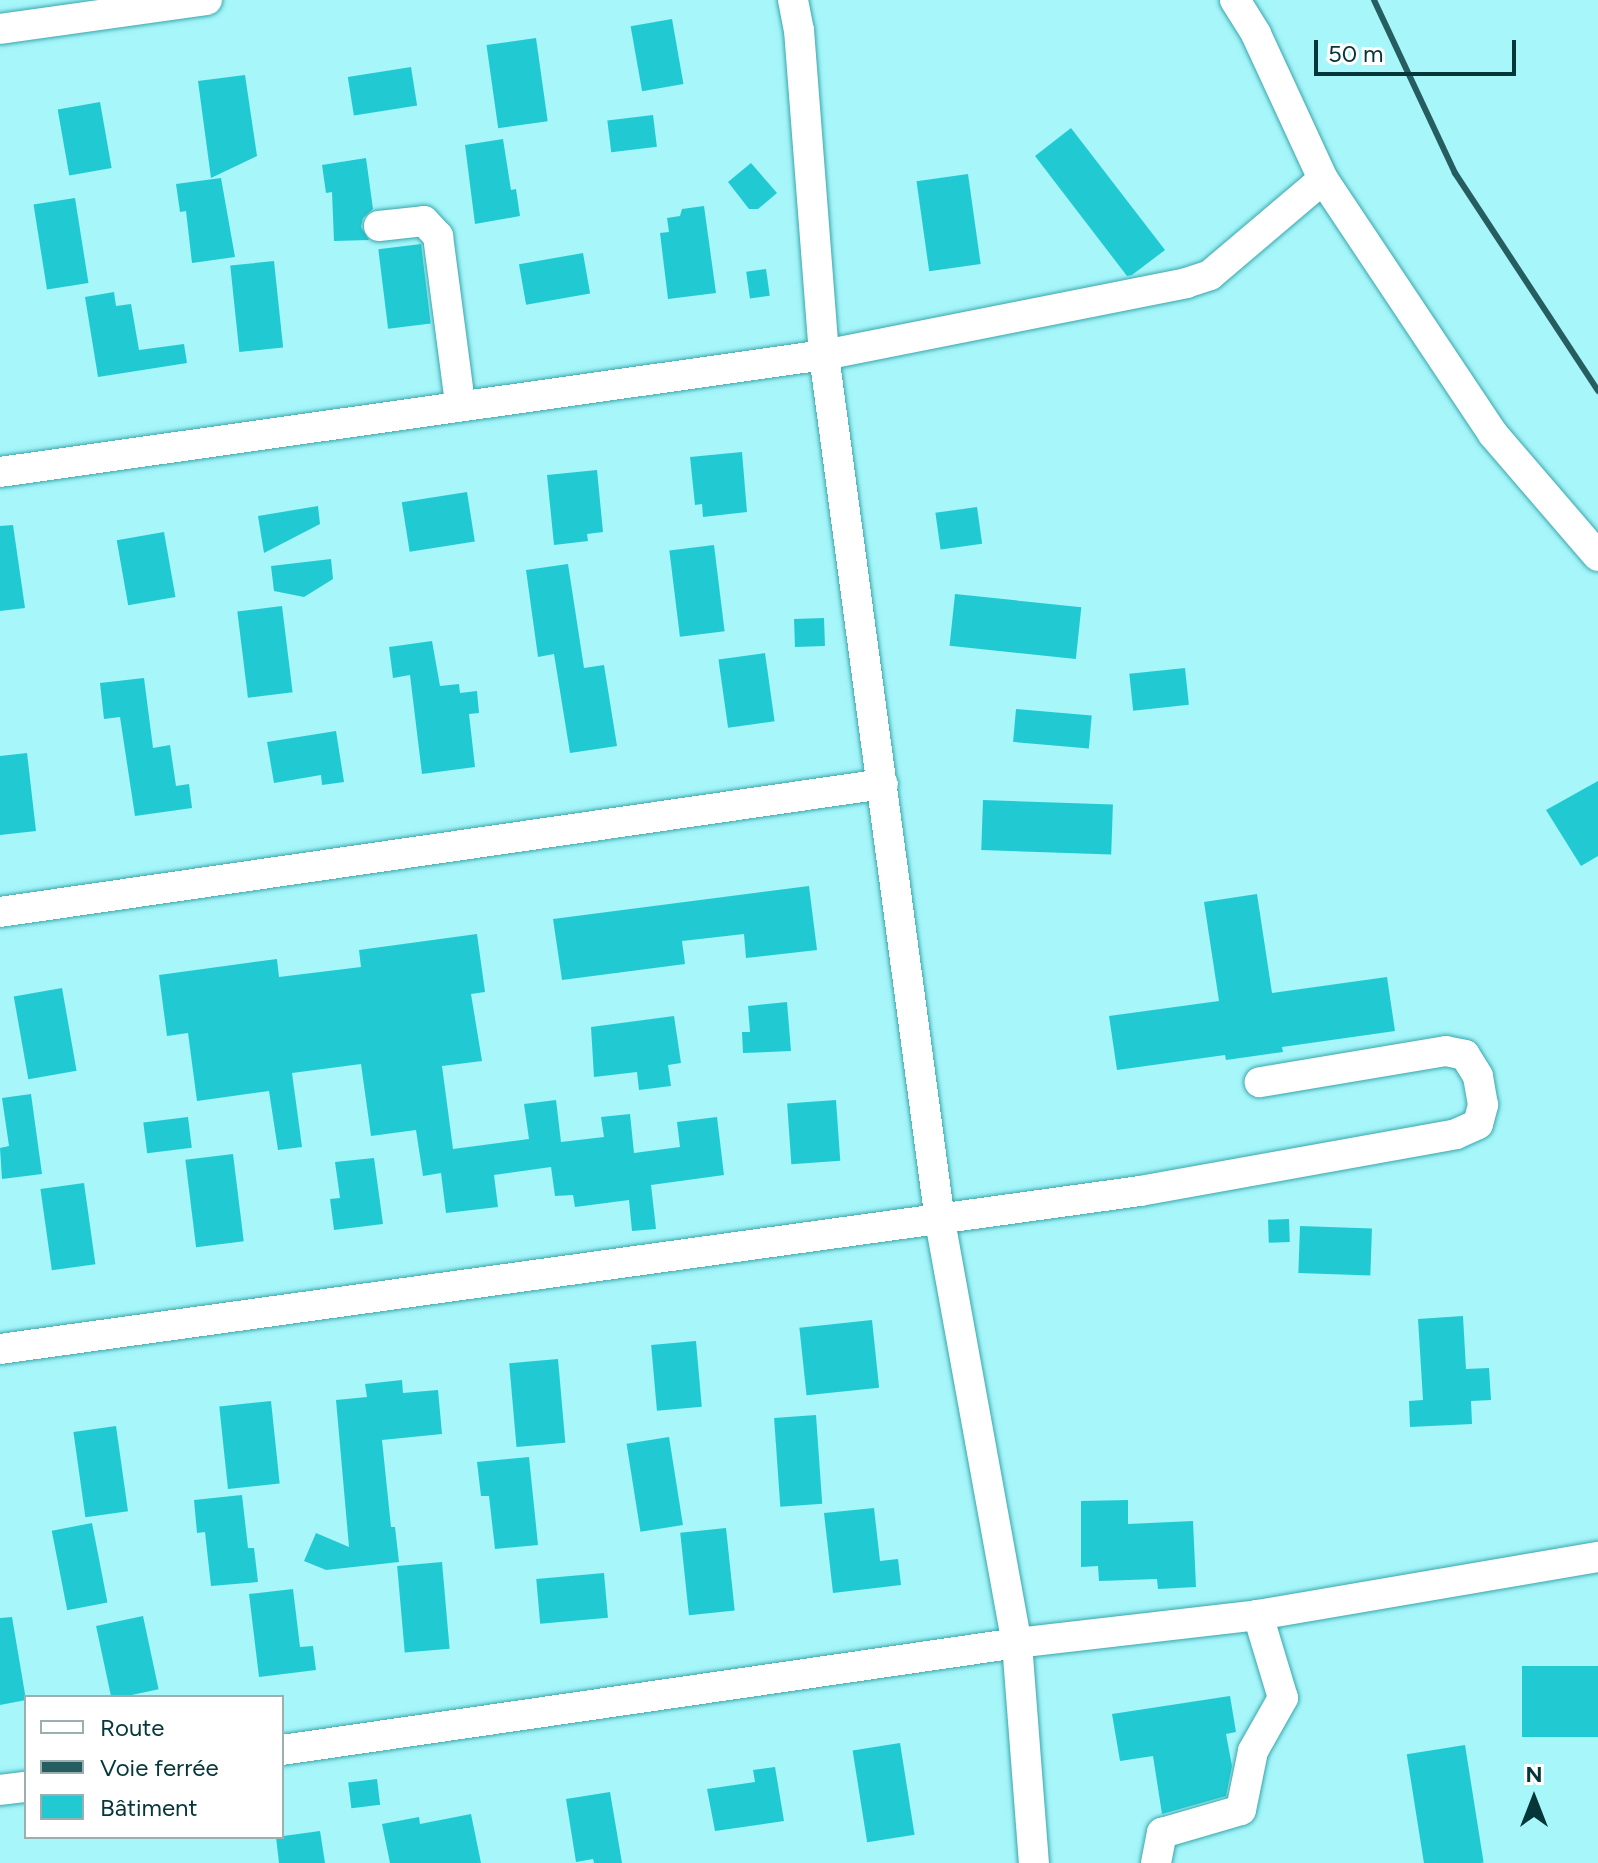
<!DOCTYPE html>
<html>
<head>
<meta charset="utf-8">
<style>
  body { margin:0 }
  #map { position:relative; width:1598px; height:1863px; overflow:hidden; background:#a6f6fa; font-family:Figtree,sans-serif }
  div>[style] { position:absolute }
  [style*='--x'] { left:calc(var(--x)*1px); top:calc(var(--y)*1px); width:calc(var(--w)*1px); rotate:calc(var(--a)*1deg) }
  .building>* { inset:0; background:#21cad2; transform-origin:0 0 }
  .roads { filter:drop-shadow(0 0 2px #39a7ad) drop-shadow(0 0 2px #39a7ad) }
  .minor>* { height:30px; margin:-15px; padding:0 15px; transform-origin:15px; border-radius:15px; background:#fff }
  .rail>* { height:6px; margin:-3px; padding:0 3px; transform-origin:3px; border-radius:3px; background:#265d60 }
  span { translate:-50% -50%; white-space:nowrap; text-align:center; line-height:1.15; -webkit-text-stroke:6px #fff; paint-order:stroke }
  .legend { position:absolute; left:24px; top:1695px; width:260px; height:144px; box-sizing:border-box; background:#fff; border:2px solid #9bafb0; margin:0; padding:10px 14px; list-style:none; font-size:24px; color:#053639 }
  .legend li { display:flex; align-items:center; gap:16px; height:40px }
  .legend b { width:40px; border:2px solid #9bafb0 }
  .north { position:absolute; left:1494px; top:1759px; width:80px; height:80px; -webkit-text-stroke:6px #fff; paint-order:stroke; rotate:0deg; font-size:22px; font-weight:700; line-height:32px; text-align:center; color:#053639 }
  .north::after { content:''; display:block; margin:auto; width:28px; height:36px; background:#053639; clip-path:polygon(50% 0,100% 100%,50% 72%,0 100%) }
  .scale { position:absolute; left:1314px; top:40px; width:202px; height:36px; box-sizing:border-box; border:4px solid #053639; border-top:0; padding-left:10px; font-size:24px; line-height:28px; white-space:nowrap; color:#053639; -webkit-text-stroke:6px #fff; paint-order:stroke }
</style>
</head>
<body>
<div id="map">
  <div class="building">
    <i style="left:672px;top:19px;width:66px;height:42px;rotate:80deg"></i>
    <i style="left:536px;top:38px;width:84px;height:50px;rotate:82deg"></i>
    <i style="left:411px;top:67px;width:39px;height:64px;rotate:81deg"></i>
    <i style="clip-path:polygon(245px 75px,257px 156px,211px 178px,198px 81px)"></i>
    <i style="left:100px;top:102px;width:67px;height:43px;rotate:80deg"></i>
    <i style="left:653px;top:115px;width:32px;height:46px;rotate:83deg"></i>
    <i style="clip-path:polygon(1071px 128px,1165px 250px,1132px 275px,1127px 276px,1035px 156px)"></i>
    <i style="clip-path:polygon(503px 139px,511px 190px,516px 189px,520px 216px,475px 224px,465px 145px)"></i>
    <i style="clip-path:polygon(366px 158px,373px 209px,363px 218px,361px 227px,369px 240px,334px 241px,332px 192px,326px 193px,322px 165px)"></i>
    <i style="clip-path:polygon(751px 163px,777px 193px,758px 209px,749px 209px,728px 182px)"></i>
    <i style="left:968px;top:174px;width:91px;height:52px;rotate:82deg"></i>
    <i style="clip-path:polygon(221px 178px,235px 257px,192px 263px,186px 211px,180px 212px,176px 184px)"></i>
    <i style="left:75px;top:198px;width:86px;height:42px;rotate:81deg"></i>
    <i style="clip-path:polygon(704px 206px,716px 293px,668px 299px,660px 233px,669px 232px,667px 218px,680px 216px,682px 209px)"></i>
    <i style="left:421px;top:244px;width:80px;height:43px;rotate:83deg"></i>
    <i style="left:583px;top:253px;width:41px;height:65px;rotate:80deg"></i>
    <i style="left:274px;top:261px;width:87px;height:44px;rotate:84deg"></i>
    <i style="left:766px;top:269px;width:27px;height:20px;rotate:82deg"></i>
    <i style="clip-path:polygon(114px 292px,116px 306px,131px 304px,139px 350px,184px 344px,187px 363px,98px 377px,85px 297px)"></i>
    <i style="clip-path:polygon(742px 452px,747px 512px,703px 517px,702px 504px,695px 505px,690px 457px)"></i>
    <i style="clip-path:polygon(597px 470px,603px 532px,587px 534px,588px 541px,554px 545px,547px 475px)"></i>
    <i style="left:467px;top:492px;width:50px;height:66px;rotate:81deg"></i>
    <i style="clip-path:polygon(318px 506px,320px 524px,264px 553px,258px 516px)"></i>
    <i style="left:977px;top:507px;width:37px;height:42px;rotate:82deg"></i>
    <i style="clip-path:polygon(13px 525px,25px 608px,0 611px,0 526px)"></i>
    <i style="left:164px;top:532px;width:66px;height:48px;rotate:80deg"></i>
    <i style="left:714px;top:545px;width:87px;height:45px;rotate:83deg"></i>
    <i style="clip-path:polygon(331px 559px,333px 579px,304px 597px,274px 591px,271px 566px)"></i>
    <i style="clip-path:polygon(568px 564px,584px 668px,604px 665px,617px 746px,570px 753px,554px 654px,538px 657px,526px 570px)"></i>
    <i style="left:955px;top:594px;width:127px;height:52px;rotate:6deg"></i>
    <i style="left:282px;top:606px;width:87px;height:45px;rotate:83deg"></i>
    <i style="left:824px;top:618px;width:28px;height:30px;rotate:88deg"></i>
    <i style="clip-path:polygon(432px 641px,440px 686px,459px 684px,460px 693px,477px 691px,479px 713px,469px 714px,475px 767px,422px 774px,410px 675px,393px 678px,389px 647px)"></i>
    <i style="left:765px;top:653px;width:69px;height:47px;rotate:82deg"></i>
    <i style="left:1185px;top:668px;width:37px;height:56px;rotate:84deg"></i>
    <i style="clip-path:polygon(144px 678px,153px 748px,170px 745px,176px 786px,189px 784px,192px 808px,135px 816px,120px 717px,104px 719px,100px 683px)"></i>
    <i style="left:1016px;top:709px;width:76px;height:33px;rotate:5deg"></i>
    <i style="clip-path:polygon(336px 731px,344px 782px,322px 785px,321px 775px,274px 783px,267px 742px)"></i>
    <i style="clip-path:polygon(27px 753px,36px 831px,0 835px,0 756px)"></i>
    <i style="clip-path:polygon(1598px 781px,1598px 856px,1581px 866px,1546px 810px)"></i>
    <i style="left:983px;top:800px;width:130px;height:50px;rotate:2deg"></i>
    <i style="clip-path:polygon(809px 886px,817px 950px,746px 958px,744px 934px,682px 941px,685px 964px,562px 980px,553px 919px)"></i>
    <i style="clip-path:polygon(1257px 894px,1272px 993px,1387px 977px,1395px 1031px,1282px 1047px,1283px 1052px,1226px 1060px,1225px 1055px,1117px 1070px,1109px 1016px,1219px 1001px,1204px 902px)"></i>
    <i style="clip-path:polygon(477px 934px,485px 992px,471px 994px,482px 1061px,442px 1066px,453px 1149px,529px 1139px,524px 1104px,556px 1100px,561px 1142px,604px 1137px,601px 1117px,630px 1114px,634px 1153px,680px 1147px,677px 1122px,717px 1117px,724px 1175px,651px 1185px,656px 1229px,632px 1231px,629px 1200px,575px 1207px,573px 1195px,555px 1196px,551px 1167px,494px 1175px,498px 1207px,446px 1213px,441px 1173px,423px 1176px,416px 1130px,371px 1136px,361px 1064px,292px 1073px,302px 1147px,278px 1150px,269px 1091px,197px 1101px,188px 1033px,167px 1036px,159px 975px,277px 959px,279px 977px,361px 967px,359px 950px)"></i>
    <i style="left:62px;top:988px;width:84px;height:49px;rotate:80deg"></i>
    <i style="clip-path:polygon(787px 1002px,791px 1051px,743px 1053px,742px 1032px,750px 1032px,748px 1006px)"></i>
    <i style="clip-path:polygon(674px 1016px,681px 1063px,668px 1065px,671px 1086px,639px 1090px,637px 1072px,594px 1077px,591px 1027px)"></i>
    <i style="clip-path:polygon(31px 1094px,42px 1174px,2px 1179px,0 1148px,9px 1146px,2px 1098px)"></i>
    <i style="left:836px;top:1100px;width:61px;height:49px;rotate:86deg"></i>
    <i style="left:188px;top:1117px;width:31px;height:45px;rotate:83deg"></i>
    <i style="left:233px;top:1154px;width:88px;height:48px;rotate:83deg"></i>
    <i style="clip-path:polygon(374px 1158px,383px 1224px,334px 1230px,330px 1199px,340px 1198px,335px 1162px)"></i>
    <i style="left:84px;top:1183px;width:82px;height:44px;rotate:82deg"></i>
    <i style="left:1289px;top:1219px;width:23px;height:21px;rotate:88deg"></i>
    <i style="left:1300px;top:1226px;width:72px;height:47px;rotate:2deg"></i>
    <i style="clip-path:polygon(1463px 1316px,1466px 1369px,1489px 1368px,1491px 1400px,1471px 1401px,1472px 1424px,1410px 1427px,1409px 1401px,1423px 1400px,1418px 1319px)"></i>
    <i style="left:872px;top:1320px;width:68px;height:73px;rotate:84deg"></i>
    <i style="left:696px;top:1341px;width:66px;height:45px;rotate:85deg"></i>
    <i style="left:558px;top:1359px;width:84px;height:49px;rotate:85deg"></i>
    <i style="clip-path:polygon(402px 1380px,403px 1393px,438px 1390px,442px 1434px,382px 1440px,391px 1527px,395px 1527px,399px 1562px,326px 1570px,304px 1561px,316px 1533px,349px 1547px,336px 1400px,367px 1397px,365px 1384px)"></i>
    <i style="left:271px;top:1401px;width:83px;height:52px;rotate:84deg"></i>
    <i style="left:816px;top:1415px;width:89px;height:42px;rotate:86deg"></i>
    <i style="left:116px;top:1426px;width:86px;height:43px;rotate:82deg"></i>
    <i style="left:669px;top:1437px;width:89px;height:43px;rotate:81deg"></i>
    <i style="clip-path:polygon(529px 1457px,538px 1545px,495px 1549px,489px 1496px,481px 1496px,477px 1462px)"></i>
    <i style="clip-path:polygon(242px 1495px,248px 1548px,254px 1548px,258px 1582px,211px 1586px,205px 1532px,197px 1533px,194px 1500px)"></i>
    <i style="clip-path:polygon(1128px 1500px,1128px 1524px,1193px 1521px,1196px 1587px,1158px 1589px,1157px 1579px,1099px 1581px,1098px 1566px,1081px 1567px,1081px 1501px)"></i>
    <i style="clip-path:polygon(874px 1508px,880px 1561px,898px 1559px,901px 1585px,833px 1593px,824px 1513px)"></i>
    <i style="left:92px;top:1523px;width:81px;height:41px;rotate:79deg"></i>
    <i style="left:726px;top:1528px;width:83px;height:46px;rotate:84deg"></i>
    <i style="left:442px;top:1562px;width:87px;height:45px;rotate:85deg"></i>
    <i style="left:604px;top:1573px;width:45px;height:68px;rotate:85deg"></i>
    <i style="clip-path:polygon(293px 1589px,300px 1647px,313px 1646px,316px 1670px,259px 1677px,249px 1594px)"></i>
    <i style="left:143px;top:1616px;width:75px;height:48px;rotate:78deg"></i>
    <i style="clip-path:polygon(12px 1617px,26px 1700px,0 1705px,0 1618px)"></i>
    <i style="left:1598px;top:1666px;width:71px;height:76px;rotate:90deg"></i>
    <i style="clip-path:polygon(1230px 1696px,1236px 1732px,1226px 1734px,1232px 1766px,1226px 1796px,1162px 1814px,1153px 1756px,1120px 1761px,1112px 1714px)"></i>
    <i style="left:900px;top:1743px;width:93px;height:48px;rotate:81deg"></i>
    <i style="left:1465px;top:1745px;width:119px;height:59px;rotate:81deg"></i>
    <i style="clip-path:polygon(775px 1767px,784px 1821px,715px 1831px,707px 1789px,755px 1782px,753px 1770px)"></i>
    <i style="left:377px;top:1779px;width:26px;height:29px;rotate:83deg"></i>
    <i style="clip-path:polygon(610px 1792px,622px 1863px,594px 1863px,593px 1859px,576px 1862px,566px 1799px)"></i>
    <i style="clip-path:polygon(471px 1814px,481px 1863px,390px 1863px,382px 1824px,419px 1817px,420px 1824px)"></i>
    <i style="clip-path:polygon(320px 1831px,325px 1863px,279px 1863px,276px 1837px)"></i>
  </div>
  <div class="roads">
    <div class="minor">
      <i style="--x:793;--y:0;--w:31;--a:79"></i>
      <i style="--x:799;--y:30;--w:326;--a:85.6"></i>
      <i style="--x:824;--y:355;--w:874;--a:82.37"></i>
      <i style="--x:940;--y:1221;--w:429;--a:79.7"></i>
      <i style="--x:1017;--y:1643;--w:221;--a:85.6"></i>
      <i style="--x:1235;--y:0;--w:40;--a:58"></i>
      <i style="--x:1256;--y:34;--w:160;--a:65.2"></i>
      <i style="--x:1323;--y:179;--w:306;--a:56.3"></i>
      <i style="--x:1493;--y:434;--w:161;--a:49.3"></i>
      <i style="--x:0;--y:29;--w:209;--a:-8"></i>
      <i style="--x:379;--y:226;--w:45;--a:-6.3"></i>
      <i style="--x:424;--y:221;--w:21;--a:47"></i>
      <i style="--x:438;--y:236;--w:169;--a:82.5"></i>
      <i style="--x:0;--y:472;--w:832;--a:-8.08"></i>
      <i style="--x:824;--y:355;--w:369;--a:-11.2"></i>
      <i style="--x:1186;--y:283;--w:25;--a:-18"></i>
      <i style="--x:1210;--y:275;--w:148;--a:-40.3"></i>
      <i style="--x:0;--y:912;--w:892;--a:-8.25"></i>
      <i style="--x:0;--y:1349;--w:1151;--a:-7.89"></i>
      <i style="--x:1140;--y:1191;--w:321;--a:-10.2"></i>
      <i style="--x:1456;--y:1134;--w:24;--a:-24"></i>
      <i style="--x:1478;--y:1124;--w:20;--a:-75"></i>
      <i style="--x:1483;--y:1105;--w:29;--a:-100"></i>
      <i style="--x:1478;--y:1076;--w:25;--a:-122"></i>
      <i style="--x:1465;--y:1055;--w:19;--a:-168"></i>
      <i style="--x:1446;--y:1051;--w:189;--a:170.5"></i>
      <i style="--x:282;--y:1750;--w:743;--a:-8.28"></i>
      <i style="--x:1017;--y:1643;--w:243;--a:-6.6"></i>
      <i style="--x:1258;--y:1615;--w:345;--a:-9.7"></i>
      <i style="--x:0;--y:1790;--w:26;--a:-7"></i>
      <i style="--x:1156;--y:1863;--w:31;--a:-79"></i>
      <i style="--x:1162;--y:1833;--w:82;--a:-16.2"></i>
      <i style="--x:1241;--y:1810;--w:60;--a:-78.5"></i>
      <i style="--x:1253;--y:1751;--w:61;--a:-60.5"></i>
      <i style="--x:1283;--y:1698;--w:87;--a:-106.8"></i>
    </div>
  </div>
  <div class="rail">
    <i style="--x:1374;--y:0;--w:191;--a:64.9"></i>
    <i style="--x:1455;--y:173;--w:261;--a:56.7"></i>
  </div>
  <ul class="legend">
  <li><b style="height:10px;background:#fff"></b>Route</li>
  <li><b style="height:10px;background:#265d60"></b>Voie ferrée</li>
  <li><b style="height:22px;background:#21cad2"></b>Bâtiment</li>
  </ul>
  <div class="north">N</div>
  <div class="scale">50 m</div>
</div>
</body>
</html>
